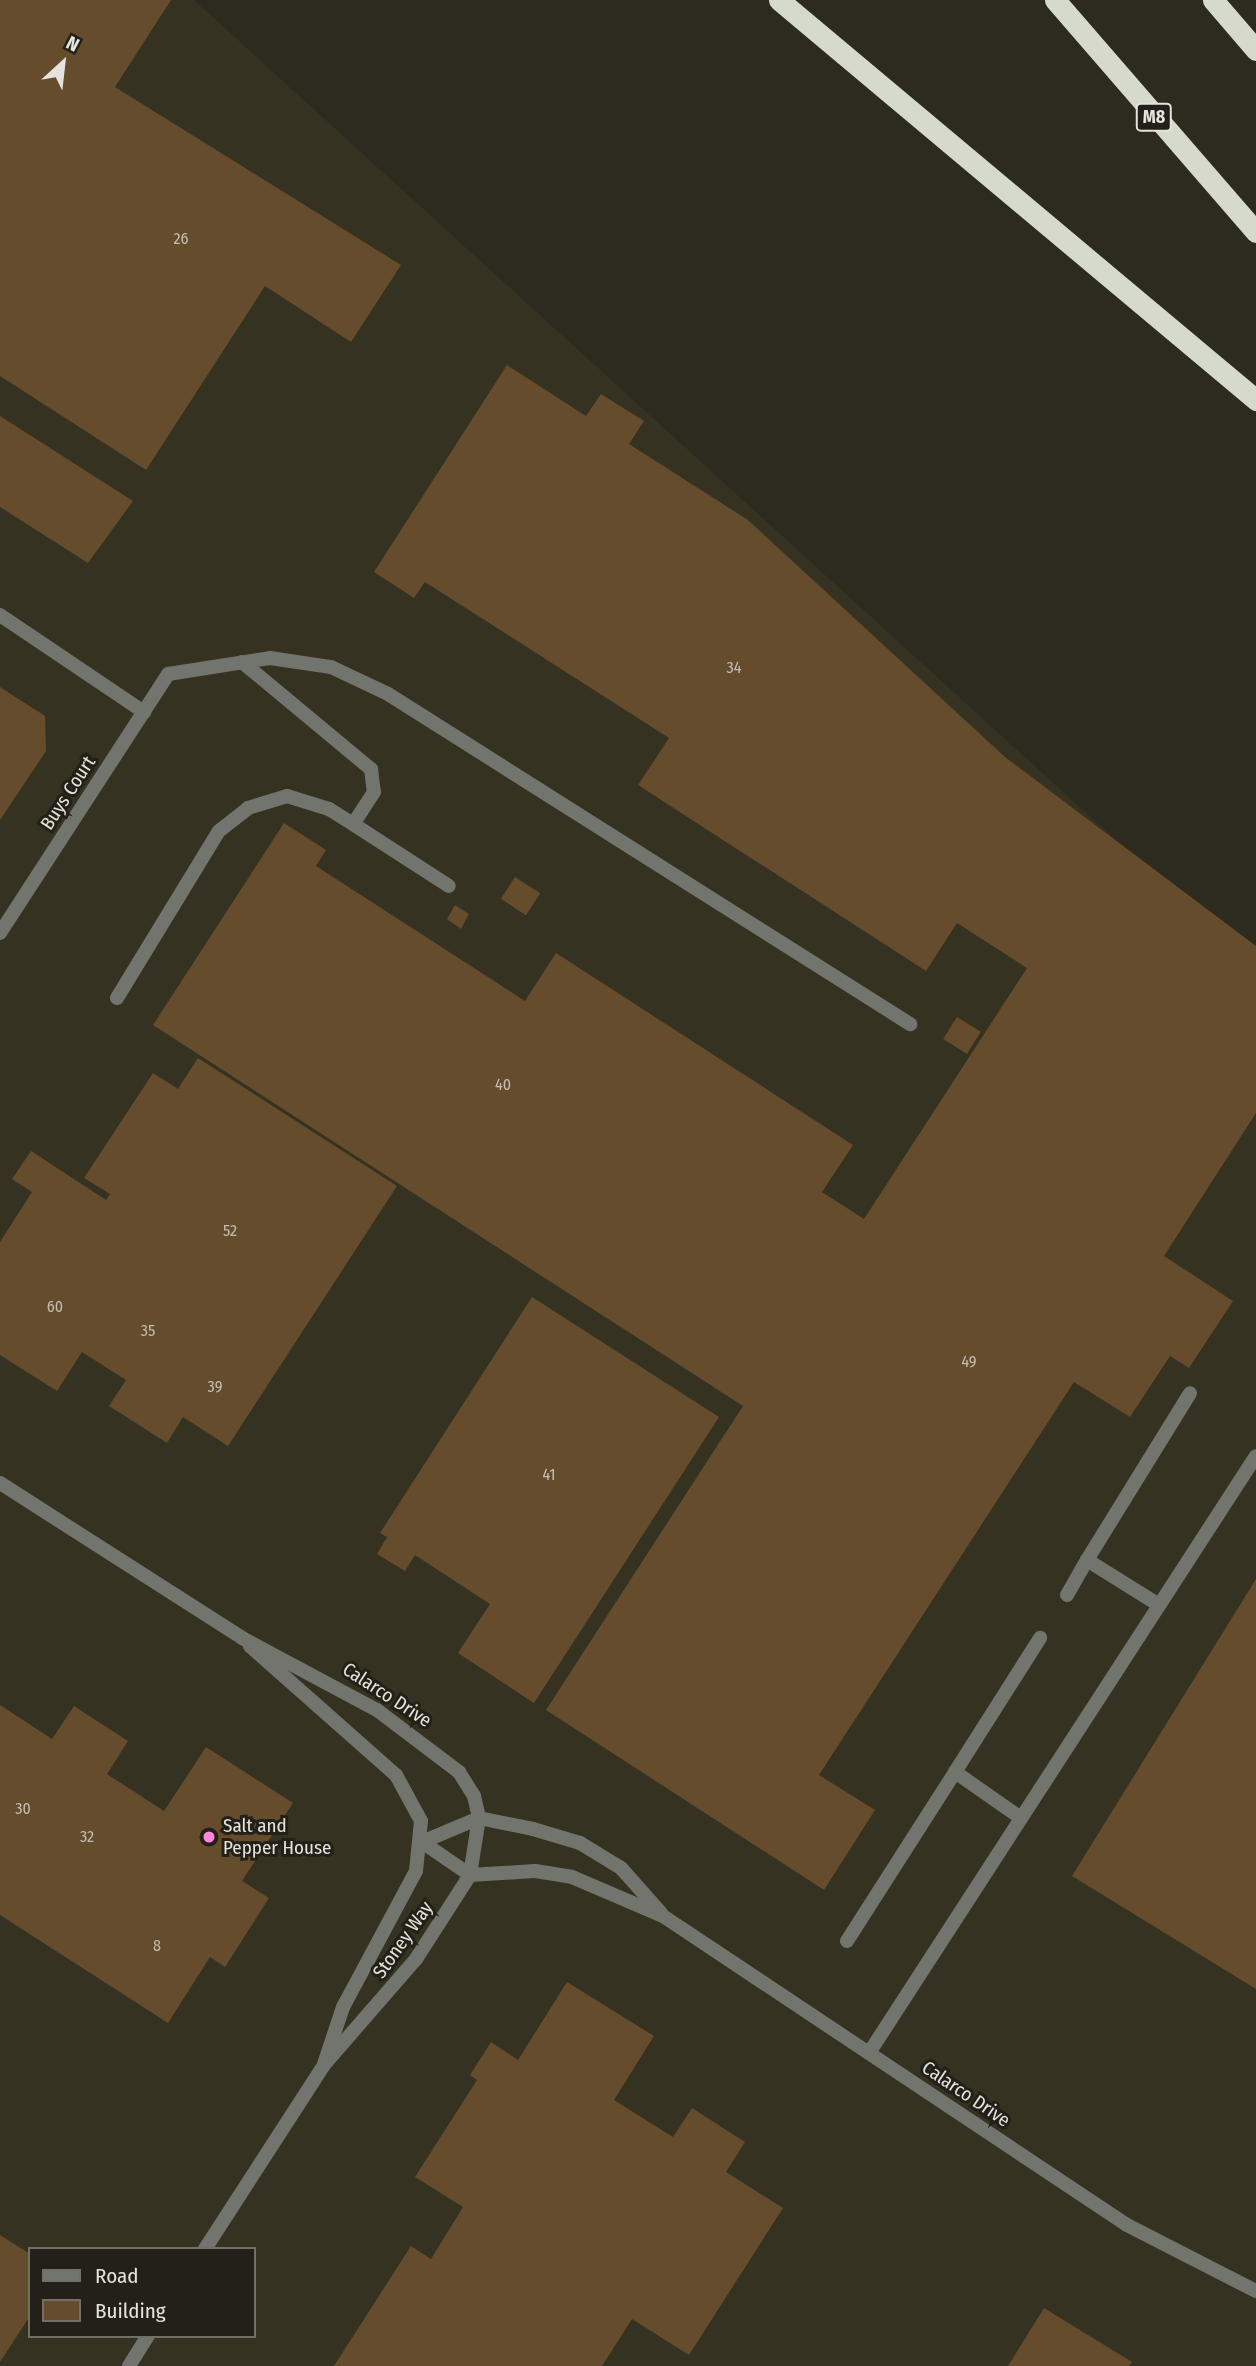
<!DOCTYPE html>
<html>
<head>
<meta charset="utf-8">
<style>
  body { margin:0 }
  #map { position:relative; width:1256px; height:2366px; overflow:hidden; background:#2d2a20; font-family:"Fira Sans Condensed",sans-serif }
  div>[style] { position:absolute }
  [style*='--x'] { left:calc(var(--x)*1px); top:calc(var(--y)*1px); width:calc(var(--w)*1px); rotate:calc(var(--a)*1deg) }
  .built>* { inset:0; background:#363222 }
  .building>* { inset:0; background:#644c2c; transform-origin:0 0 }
  .service>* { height:14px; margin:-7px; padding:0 7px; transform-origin:7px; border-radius:7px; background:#72746e }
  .minor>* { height:14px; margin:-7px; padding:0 7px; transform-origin:7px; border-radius:7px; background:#72746e }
  .motorway>* { height:21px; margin:-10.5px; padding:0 10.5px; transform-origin:10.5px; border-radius:10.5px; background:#d6dacd }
  .dots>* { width:19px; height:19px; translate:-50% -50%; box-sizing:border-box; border:4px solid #232117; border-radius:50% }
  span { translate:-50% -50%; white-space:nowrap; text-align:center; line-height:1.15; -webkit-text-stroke:6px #232117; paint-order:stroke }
  .number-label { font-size:16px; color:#c5bdb1 }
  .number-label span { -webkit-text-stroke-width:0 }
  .shield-label span { padding:2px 5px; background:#232117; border:2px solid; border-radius:5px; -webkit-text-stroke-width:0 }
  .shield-label { font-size:18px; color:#e5e3dd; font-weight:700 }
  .street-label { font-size:19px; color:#e5e3dd }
  .poi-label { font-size:19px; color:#e5e3dd }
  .left { translate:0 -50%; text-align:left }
  .legend { position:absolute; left:28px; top:2247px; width:228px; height:91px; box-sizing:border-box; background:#232117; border:2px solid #716f66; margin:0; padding:9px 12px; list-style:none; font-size:21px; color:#e5e3dd }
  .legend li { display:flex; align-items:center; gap:14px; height:35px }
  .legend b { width:35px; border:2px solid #716f66 }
  .north { position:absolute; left:28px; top:28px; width:70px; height:70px; -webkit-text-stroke:5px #232117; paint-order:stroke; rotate:27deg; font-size:19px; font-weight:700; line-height:28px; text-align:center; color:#e5e3dd }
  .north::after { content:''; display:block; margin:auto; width:24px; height:32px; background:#e5e3dd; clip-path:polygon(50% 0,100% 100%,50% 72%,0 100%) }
</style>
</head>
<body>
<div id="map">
  <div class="built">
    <i style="clip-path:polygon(evenodd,0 0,194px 0,1116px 840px,1256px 950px,1256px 2366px,0 2366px,0 0,30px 2249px,254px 2249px,254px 2336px,30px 2336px,30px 2249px)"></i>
  </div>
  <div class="building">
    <i style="clip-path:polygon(0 0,171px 0,115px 87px,401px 265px,351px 342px,265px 286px,146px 470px,0 376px)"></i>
    <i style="clip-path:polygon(507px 365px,586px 416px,601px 394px,644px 421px,629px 444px,748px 520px,1005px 757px,1256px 946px,1256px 1113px,1164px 1256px,1233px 1301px,1189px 1368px,1170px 1356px,1130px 1417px,1074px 1382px,819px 1775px,875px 1810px,824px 1890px,546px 1710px,743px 1406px,153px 1025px,284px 823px,326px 850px,316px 866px,525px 1001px,556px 953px,853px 1145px,822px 1192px,864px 1219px,1027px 968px,957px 923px,926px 971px,638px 785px,669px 738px,425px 582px,414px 598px,374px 572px)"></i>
    <i style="clip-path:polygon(0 416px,133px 501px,88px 563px,0 507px)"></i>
    <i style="clip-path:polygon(0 687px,45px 716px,46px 751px,0 820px)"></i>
    <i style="left:515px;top:877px;width:30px;height:26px;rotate:33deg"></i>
    <i style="clip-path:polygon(455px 905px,469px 914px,461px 929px,447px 919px)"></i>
    <i style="left:957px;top:1017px;width:28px;height:26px;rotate:32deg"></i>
    <i style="clip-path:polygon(198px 1058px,397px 1186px,228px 1446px,183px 1417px,167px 1443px,139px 1425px,109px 1406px,126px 1380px,82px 1352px,57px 1391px,0 1355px,0 1242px,32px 1192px,12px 1179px,31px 1151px,106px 1200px,110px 1194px,84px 1178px,153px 1073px,178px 1089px)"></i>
    <i style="clip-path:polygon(532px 1297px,719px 1417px,534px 1703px,458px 1653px,490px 1604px,415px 1555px,405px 1571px,377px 1554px,387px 1537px,380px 1533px)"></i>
    <i style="clip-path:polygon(1256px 1579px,1256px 1989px,1072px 1876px)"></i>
    <i style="clip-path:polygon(0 1705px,52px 1739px,74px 1706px,128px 1741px,107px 1774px,164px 1811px,206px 1747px,293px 1803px,242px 1881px,269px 1898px,225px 1967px,210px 1957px,168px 2023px,0 1915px)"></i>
    <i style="clip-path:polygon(567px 1982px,654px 2036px,614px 2100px,673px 2137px,692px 2108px,745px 2142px,726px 2172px,783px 2208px,689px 2355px,632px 2319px,602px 2366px,334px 2366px,411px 2246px,431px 2259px,463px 2207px,415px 2177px,477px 2080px,470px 2075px,491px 2042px,518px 2060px)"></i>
    <i style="clip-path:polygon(0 2235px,30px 2254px,30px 2316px,0 2362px)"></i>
    <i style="clip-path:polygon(1044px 2308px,1132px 2362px,1129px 2366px,1008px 2366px)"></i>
  </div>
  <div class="service">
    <i style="--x:0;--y:615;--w:174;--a:34"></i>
    <i style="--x:242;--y:662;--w:168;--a:39.7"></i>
    <i style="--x:371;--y:769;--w:23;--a:83"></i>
    <i style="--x:374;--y:792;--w:38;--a:123"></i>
    <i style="--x:353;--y:824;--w:114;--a:32.9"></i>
    <i style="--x:168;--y:674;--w:103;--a:-8.9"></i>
    <i style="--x:270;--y:658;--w:62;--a:8.4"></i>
    <i style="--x:331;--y:667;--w:63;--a:25.3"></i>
    <i style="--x:388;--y:694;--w:618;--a:32.3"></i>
    <i style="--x:117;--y:998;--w:196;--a:-58.6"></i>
    <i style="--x:219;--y:831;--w:37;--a:-38"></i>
    <i style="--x:248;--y:808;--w:41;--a:-17.1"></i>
    <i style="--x:287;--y:796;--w:44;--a:17.2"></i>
    <i style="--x:329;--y:809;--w:28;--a:32"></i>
    <i style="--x:1067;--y:1595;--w:40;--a:-60.3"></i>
    <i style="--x:1159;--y:1605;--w:85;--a:-148"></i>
    <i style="--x:1087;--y:1560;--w:196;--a:-58.3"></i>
    <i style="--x:955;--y:1772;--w:159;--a:-57.6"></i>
    <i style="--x:847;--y:1941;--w:201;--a:-57.4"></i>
    <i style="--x:955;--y:1772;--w:80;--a:34.9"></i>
    <i style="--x:869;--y:2053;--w:711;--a:-57.05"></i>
  </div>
  <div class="minor">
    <i style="--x:0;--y:933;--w:309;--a:-57"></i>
    <i style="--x:0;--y:1483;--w:287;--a:32.6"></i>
    <i style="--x:242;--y:1638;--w:153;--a:28.1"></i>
    <i style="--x:377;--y:1710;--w:103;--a:37.1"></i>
    <i style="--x:459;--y:1772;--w:28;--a:58"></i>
    <i style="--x:474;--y:1796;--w:23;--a:77"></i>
    <i style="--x:479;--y:1818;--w:58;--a:99"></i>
    <i style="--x:470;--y:1875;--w:100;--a:122.7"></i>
    <i style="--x:416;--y:1959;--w:140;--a:131"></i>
    <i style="--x:324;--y:2065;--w:219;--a:122.9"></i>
    <i style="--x:250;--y:1646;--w:195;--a:41.5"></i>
    <i style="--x:396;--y:1775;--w:52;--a:61.5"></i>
    <i style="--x:421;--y:1821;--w:50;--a:95.7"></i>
    <i style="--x:416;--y:1871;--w:154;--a:118.2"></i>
    <i style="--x:343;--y:2007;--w:60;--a:108.4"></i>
    <i style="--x:422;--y:1842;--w:58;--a:34.5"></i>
    <i style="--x:470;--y:1875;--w:65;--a:-3.5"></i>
    <i style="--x:535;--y:1871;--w:37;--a:9"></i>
    <i style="--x:572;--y:1877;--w:99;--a:23.2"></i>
    <i style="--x:663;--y:1916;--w:557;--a:33.66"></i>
    <i style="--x:1127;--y:2225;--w:145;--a:27.1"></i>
    <i style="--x:422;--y:1842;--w:62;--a:-22.8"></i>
    <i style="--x:479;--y:1818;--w:55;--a:11.5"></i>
    <i style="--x:533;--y:1829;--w:49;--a:16.6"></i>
    <i style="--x:580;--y:1843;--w:48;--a:31.4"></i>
    <i style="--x:621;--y:1868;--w:60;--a:48.4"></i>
    <i style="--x:129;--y:2366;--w:36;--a:-58"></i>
  </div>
  <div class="motorway">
    <i style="--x:779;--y:0;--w:623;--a:39.98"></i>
    <i style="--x:1055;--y:0;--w:307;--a:49.1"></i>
    <i style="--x:1213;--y:0;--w:66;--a:49.3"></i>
  </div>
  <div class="dots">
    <i style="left:209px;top:1837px;background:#ff85df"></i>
  </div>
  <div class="number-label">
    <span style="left:181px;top:239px">26</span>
    <span style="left:734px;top:668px">34</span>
    <span style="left:503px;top:1085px">40</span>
    <span style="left:230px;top:1231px">52</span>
    <span style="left:55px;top:1307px">60</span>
    <span style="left:148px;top:1331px">35</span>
    <span style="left:969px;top:1362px">49</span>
    <span style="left:215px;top:1387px">39</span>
    <span style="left:549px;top:1475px">41</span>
    <span style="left:23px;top:1809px">30</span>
    <span style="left:87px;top:1837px">32</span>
    <span style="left:157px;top:1946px">8</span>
  </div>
  <div class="shield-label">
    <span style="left:1154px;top:117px">M8</span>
  </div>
  <div class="street-label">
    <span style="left:68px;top:793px;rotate:-57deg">Buys Court</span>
    <span style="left:387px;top:1695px;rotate:33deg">Calarco Drive</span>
    <span style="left:403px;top:1940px;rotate:-55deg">Stoney Way</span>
    <span style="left:966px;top:2094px;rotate:34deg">Calarco Drive</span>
  </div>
  <div class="poi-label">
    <span class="left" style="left:223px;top:1837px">Salt and<br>Pepper House</span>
  </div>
  <ul class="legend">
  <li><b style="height:9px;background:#72746e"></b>Road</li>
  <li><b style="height:19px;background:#644c2c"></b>Building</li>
  </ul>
  <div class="north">N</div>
</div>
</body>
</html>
